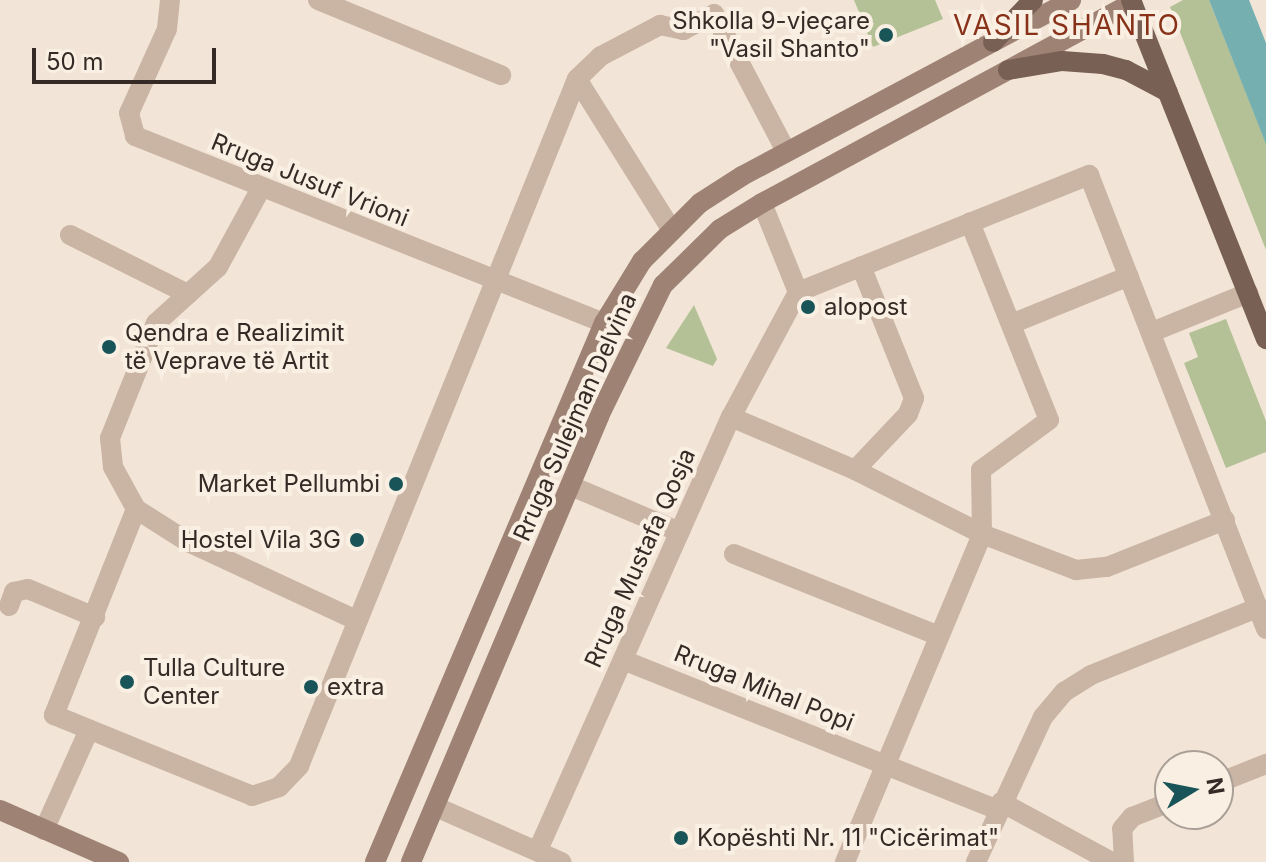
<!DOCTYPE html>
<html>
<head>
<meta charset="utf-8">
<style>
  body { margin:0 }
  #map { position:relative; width:1266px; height:862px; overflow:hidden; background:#f2e5d7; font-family:Inter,sans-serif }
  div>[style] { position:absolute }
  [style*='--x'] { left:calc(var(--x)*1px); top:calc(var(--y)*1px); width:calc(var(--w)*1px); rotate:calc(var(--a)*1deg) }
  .green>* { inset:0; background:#b4c196 }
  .water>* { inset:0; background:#75afb0 }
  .street>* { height:20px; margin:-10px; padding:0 10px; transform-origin:10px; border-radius:10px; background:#cab4a3 }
  .secondary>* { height:20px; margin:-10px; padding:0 10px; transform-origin:10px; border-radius:10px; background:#9e8274 }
  .primary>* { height:20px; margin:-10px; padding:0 10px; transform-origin:10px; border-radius:10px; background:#786055 }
  .dots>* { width:22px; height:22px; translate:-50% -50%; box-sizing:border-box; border:4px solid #faefe3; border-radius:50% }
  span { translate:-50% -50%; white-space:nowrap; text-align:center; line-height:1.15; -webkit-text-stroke:8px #faefe3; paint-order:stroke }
  .poi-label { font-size:24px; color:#352a25 }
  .right { translate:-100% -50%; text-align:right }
  .left { translate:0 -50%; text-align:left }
  .street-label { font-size:24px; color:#352a25 }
  .quarter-label { font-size:28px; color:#88321a; letter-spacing:2px }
  .north { position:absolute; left:1154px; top:750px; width:80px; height:80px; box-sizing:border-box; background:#faefe3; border:2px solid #aba097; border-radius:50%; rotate:80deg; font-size:22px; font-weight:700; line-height:32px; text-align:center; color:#352a25 }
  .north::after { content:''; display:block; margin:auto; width:28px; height:36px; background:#195558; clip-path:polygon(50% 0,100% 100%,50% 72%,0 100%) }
  .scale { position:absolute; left:32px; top:48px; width:184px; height:36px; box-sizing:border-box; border:4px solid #352a25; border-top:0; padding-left:10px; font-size:24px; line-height:28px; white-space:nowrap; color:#352a25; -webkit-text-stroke:6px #faefe3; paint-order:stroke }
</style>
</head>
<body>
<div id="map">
  <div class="green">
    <i style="clip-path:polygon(854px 0,935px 0,943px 19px,873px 47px)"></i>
    <i style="clip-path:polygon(1183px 0,1209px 0,1266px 143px,1266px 250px,1170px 7px)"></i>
    <i style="clip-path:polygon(694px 305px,717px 359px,713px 366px,666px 348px)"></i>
    <i style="clip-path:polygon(1226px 319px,1266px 421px,1266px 452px,1226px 468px,1184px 363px,1198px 357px,1189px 333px)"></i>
  </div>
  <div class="water">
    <i style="clip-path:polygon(1209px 0,1249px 0,1266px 43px,1266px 144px)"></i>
  </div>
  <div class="street">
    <i style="--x:170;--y:0;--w:29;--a:96"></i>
    <i style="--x:167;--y:29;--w:92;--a:114.3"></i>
    <i style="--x:129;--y:113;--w:24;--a:75"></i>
    <i style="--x:135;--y:136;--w:505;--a:21.74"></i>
    <i style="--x:318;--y:0;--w:198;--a:22.3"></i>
    <i style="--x:577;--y:79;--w:177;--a:57.9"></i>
    <i style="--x:260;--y:190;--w:88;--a:118.6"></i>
    <i style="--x:218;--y:267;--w:84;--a:137.9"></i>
    <i style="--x:156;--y:323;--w:124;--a:111.8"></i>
    <i style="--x:110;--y:438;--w:29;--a:84"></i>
    <i style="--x:113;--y:467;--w:48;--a:61.3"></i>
    <i style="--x:136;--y:509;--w:222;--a:111.7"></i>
    <i style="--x:54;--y:715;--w:214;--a:22.2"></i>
    <i style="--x:252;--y:796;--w:28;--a:-18"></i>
    <i style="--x:279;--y:787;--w:29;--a:-46"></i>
    <i style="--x:299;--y:766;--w:741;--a:-67.97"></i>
    <i style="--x:577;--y:79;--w:33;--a:-44"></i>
    <i style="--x:601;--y:56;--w:67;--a:-27.7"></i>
    <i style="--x:660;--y:25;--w:24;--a:12"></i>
    <i style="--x:683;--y:30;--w:35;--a:-27"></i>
    <i style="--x:714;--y:14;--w:155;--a:62.3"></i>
    <i style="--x:762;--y:203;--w:96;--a:68"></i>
    <i style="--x:70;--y:235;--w:132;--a:26.6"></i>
    <i style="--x:1011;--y:324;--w:127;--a:-22.1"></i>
    <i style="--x:1152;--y:332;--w:104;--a:-22.1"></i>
    <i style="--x:731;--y:417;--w:135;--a:23.1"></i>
    <i style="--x:855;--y:470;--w:142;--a:26.7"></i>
    <i style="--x:982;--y:534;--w:101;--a:21"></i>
    <i style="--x:1076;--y:570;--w:31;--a:-6"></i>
    <i style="--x:1107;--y:567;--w:127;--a:-21.7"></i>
    <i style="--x:855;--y:470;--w:77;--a:-46.6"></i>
    <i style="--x:908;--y:414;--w:17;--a:-69"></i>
    <i style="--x:914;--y:398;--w:142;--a:-111.9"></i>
    <i style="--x:571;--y:486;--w:118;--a:22.9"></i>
    <i style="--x:136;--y:509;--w:62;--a:32.4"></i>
    <i style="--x:188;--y:542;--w:185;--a:24.9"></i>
    <i style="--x:734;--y:554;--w:221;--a:21.8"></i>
    <i style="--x:9;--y:606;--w:15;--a:-70"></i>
    <i style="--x:14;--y:592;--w:14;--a:-12"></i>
    <i style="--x:28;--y:589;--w:73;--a:22.7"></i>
    <i style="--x:623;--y:660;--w:404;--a:21.8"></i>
    <i style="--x:1218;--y:783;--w:52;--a:-21.6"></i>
    <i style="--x:1001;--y:802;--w:126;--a:28.4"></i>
    <i style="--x:436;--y:807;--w:137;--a:23.7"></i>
    <i style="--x:44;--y:830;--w:110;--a:-65.8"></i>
    <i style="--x:538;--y:850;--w:474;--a:-66"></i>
    <i style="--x:731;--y:417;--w:142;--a:-61.8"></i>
    <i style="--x:798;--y:292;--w:314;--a:-21.9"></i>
    <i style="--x:1089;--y:175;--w:487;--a:68.7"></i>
    <i style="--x:845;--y:862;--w:355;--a:-67.3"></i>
    <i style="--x:982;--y:534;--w:64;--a:-90.9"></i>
    <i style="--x:981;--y:470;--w:84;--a:-36.3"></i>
    <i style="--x:1049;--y:420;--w:213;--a:-111.8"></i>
    <i style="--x:976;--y:862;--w:160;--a:-65.2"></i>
    <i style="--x:1043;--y:717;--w:33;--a:-50"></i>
    <i style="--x:1064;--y:692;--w:32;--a:-32"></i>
    <i style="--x:1091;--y:675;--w:181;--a:-22"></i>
    <i style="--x:1124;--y:862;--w:33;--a:-93"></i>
    <i style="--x:1122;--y:829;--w:16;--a:-50"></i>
    <i style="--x:1132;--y:817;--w:41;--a:-21.5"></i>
  </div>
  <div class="secondary">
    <i style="--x:0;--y:810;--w:130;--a:23.6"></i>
    <i style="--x:375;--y:862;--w:586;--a:-66.98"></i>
    <i style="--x:604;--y:323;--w:73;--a:-58.5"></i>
    <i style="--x:642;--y:261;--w:82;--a:-45"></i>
    <i style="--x:700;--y:203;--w:50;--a:-32.7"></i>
    <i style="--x:742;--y:176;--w:373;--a:-28.1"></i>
    <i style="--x:411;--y:862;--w:484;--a:-67.1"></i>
    <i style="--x:599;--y:416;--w:146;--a:-64"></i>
    <i style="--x:663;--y:285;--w:80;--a:-44.5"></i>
    <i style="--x:720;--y:229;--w:49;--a:-31.8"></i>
    <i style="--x:762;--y:203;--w:421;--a:-28.4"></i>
  </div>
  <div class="primary">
    <i style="--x:1131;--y:0;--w:365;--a:68.3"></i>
    <i style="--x:993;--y:42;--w:58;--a:-46.4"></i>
    <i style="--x:1008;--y:70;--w:55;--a:-9.5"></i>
    <i style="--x:1062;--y:61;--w:41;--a:4.2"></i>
    <i style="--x:1103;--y:64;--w:24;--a:15"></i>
    <i style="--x:1126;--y:70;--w:47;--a:27.6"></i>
  </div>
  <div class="dots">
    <i style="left:886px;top:35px;background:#195558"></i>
    <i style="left:808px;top:307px;background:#195558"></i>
    <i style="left:109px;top:347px;background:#195558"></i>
    <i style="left:396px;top:484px;background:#195558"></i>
    <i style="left:357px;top:540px;background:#195558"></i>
    <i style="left:127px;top:682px;background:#195558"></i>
    <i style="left:311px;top:687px;background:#195558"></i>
    <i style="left:681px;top:838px;background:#195558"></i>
  </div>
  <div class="poi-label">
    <span class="right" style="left:870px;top:35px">Shkolla 9-vjeçare<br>"Vasil Shanto"</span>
    <span class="left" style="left:824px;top:307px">alopost</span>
    <span class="left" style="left:125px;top:347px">Qendra e Realizimit<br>të Veprave të Artit</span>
    <span class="right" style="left:380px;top:484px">Market Pellumbi</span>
    <span class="right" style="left:341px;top:540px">Hostel Vila 3G</span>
    <span class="left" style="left:143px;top:682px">Tulla Culture<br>Center</span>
    <span class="left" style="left:327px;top:687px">extra</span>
    <span class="left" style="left:697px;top:838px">Kopështi Nr. 11 "Cicërimat"</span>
  </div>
  <div class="street-label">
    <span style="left:310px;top:180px;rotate:22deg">Rruga Jusuf Vrioni</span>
    <span style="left:575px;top:417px;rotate:-66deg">Rruga Sulejman Delvina</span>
    <span style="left:640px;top:558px;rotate:-66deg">Rruga Mustafa Qosja</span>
    <span style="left:764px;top:688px;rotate:22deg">Rruga Mihal Popi</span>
  </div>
  <div class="quarter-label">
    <span style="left:1067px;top:25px">VASIL SHANTO</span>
  </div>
  <div class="north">N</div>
  <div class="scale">50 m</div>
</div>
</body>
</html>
